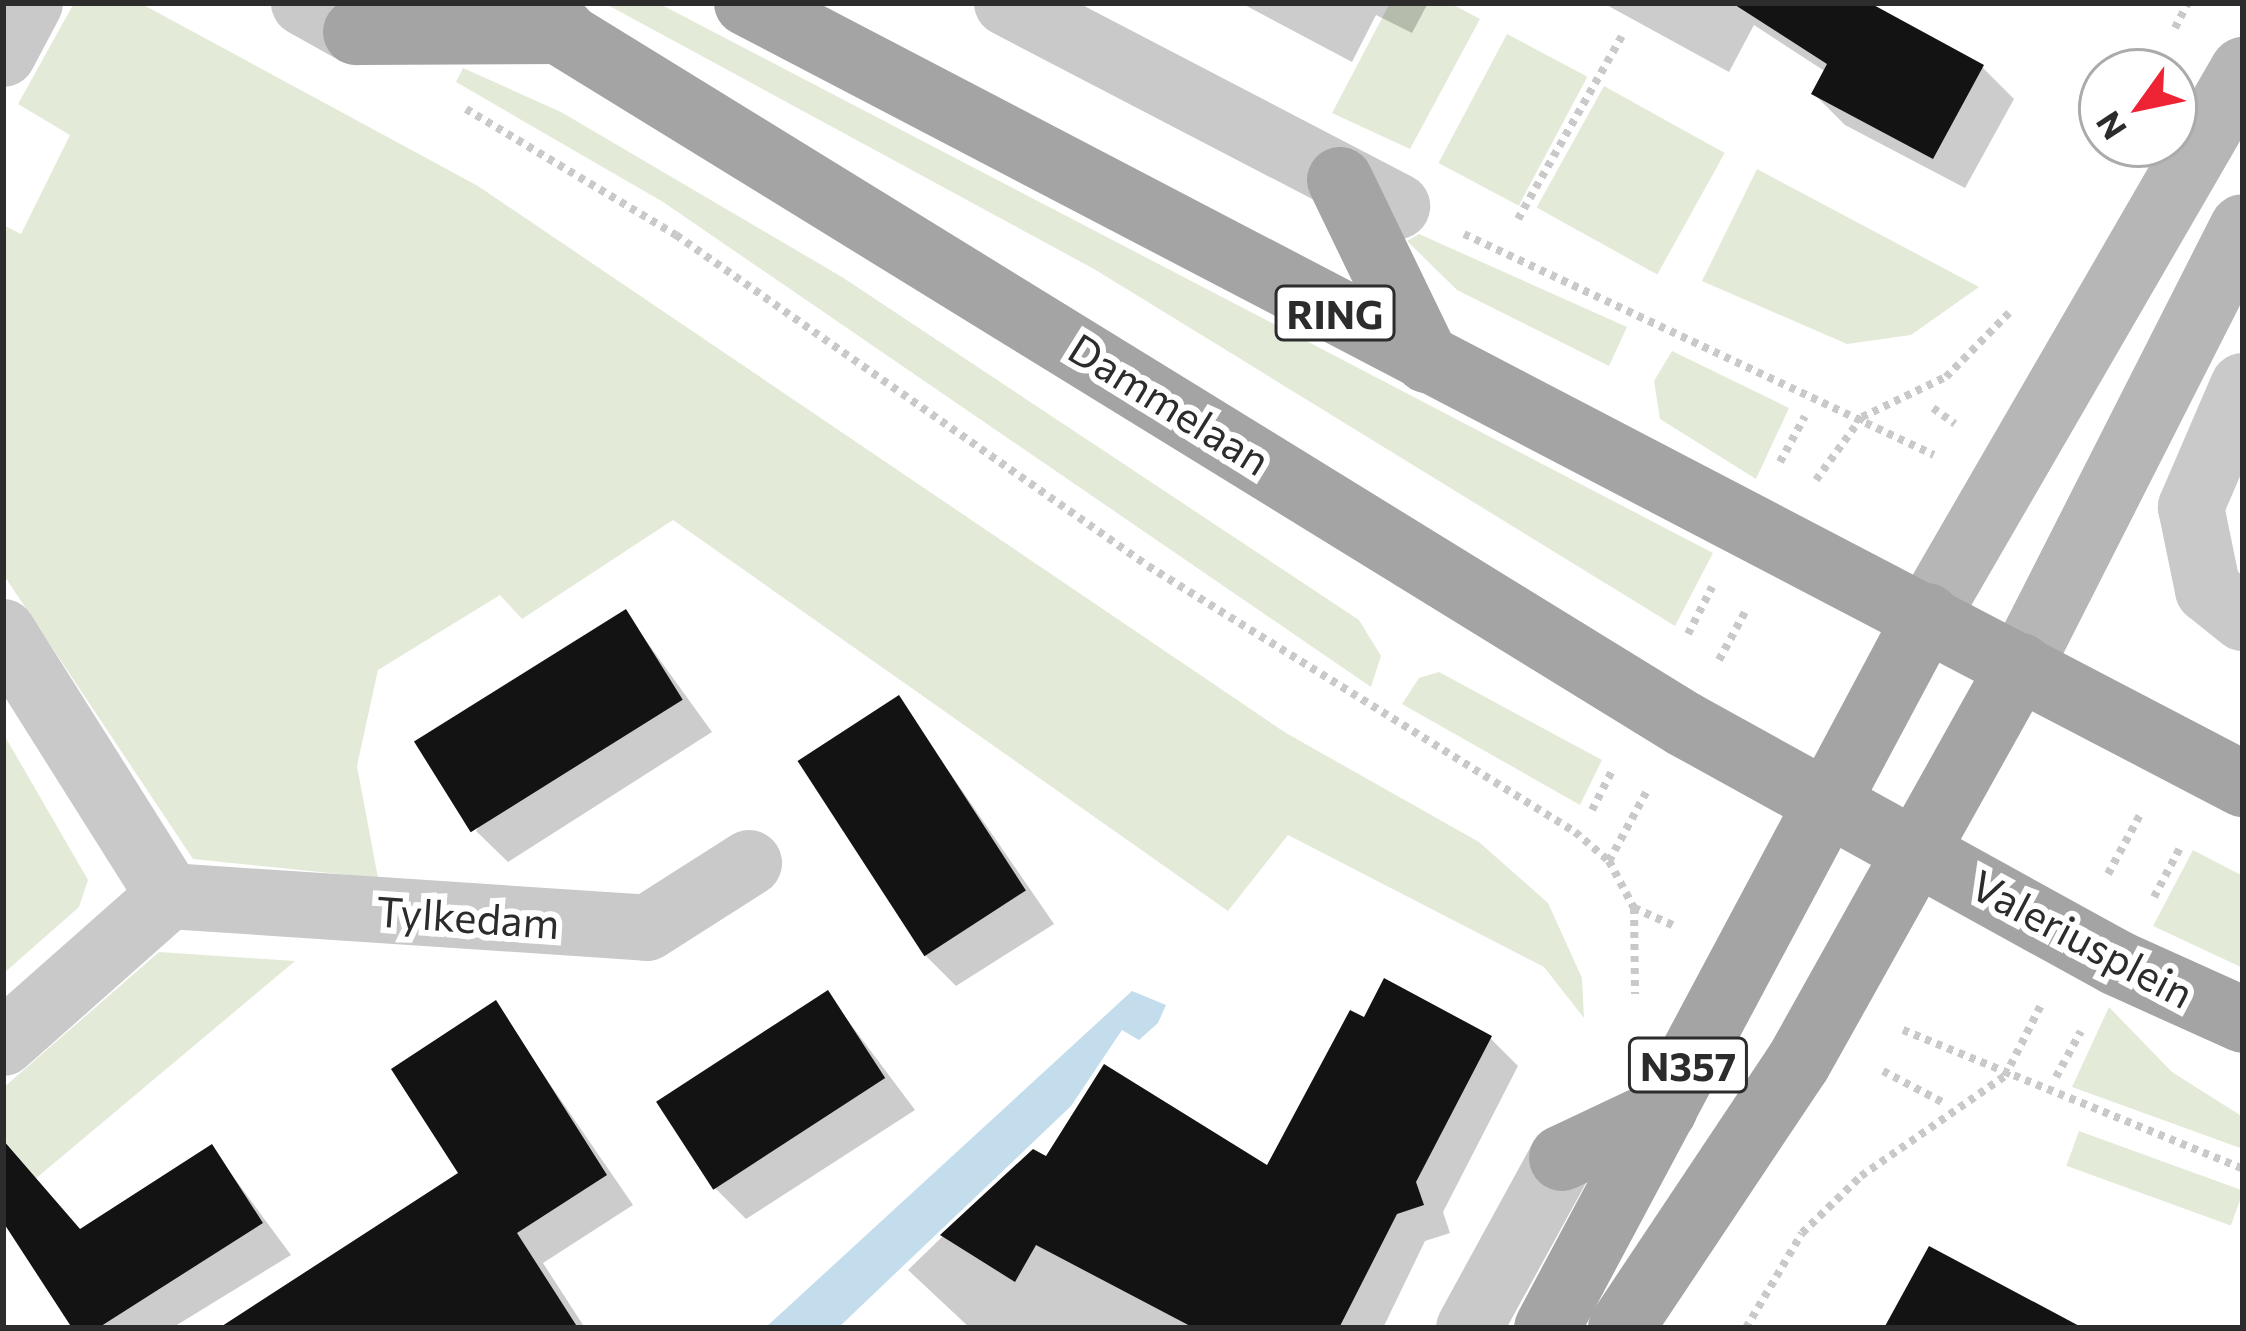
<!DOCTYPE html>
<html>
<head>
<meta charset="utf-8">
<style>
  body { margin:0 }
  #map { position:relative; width:2246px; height:1331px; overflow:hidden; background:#fff; font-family:Commissioner,sans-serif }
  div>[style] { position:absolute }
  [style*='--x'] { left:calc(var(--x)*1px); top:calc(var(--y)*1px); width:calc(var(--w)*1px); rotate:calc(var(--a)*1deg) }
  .green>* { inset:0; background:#e3ebd8; transform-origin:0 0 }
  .water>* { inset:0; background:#c3ddec }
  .shadow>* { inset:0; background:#0003 }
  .building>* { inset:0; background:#131313; transform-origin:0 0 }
  .path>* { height:8px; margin-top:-4px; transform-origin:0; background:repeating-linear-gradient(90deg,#c9c9c9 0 6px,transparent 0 12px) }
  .street>* { height:66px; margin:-33px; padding:0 33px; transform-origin:33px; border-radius:33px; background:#c9c9c9 }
  .secondary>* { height:66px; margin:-33px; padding:0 33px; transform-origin:33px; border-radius:33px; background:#b6b6b6 }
  .primary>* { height:66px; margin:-33px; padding:0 33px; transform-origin:33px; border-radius:33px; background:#a4a4a4 }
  span { translate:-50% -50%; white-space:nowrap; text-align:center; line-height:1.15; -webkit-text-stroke:12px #fff; paint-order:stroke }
  .shield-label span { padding:3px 9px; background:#fff; border:3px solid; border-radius:9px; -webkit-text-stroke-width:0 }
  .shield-label { font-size:39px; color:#2c2c2c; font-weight:700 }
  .street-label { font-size:42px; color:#2c2c2c }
  .frame { position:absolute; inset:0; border:6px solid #2c2c2c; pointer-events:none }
  .north { position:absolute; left:2078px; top:48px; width:120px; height:120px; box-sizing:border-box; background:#fff; border:3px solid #ababab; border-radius:50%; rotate:237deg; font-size:33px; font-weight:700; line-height:48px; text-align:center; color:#2c2c2c }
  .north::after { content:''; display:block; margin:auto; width:42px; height:54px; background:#ee2434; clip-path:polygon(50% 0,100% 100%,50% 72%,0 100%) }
</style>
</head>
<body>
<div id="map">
  <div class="green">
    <i style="clip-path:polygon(74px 3px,140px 3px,478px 186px,1286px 733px,1479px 842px,1548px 903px,1582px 978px,1584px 1018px,1544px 967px,1288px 835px,1228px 911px,673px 520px,522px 619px,500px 595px,378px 670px,357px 766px,378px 878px,193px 859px,3px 574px,3px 225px,21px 234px,70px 135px,18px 104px)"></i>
    <i style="clip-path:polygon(604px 3px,658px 3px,1713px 553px,1675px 626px,1094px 269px)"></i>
    <i style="clip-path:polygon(1390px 3px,1450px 3px,1480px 19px,1410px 149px,1332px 113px)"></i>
    <i style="left:1507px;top:34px;width:91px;height:146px;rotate:28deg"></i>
    <i style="clip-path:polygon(463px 68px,561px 112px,842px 277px,1359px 620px,1381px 656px,1371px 687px,663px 202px,456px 82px)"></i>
    <i style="left:1604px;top:86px;width:138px;height:139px;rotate:29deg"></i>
    <i style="clip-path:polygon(1757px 169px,1979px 287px,1911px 335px,1847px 344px,1702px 281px)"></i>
    <i style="clip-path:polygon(1419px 234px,1627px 327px,1609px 366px,1457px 290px,1407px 241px)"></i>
    <i style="clip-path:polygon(1672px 351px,1789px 408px,1756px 479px,1660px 419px,1654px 381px)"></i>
    <i style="clip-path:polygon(1439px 672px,1602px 760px,1580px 805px,1402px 704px,1419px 678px)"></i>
    <i style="clip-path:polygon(3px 733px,88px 880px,79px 907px,3px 974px)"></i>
    <i style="clip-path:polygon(2193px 850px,2243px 876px,2243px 968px,2153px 926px)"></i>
    <i style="clip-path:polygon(159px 952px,295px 961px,3px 1206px,3px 1088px)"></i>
    <i style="clip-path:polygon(2109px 1007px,2172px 1072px,2243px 1117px,2243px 1149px,2072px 1087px)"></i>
    <i style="left:2079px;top:1131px;width:175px;height:37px;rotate:20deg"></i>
  </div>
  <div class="water">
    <i style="clip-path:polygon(1132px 991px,1166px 1005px,1158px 1023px,1139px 1040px,1122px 1030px,1071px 1106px,838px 1328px,765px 1328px)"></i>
  </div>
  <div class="shadow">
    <i style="clip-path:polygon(1241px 3px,1428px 3px,1412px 33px,1376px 15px,1352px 62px)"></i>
    <i style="clip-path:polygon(1603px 3px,1856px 3px,1983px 68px,2014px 99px,1965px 188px,1845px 125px,1814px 94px,1826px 72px,1754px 25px,1729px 72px)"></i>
    <i style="clip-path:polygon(626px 613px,712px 732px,508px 862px,476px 831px)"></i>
    <i style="clip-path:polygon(899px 699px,1054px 924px,956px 986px,925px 955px)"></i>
    <i style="clip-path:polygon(828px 994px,915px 1110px,746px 1219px,715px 1188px)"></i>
    <i style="clip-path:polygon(495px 1004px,633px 1205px,543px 1263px,585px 1328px,300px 1328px,462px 1173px)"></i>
    <i style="clip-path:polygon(1365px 1021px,1490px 1038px,1518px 1066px,1443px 1212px,1450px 1233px,1425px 1241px,1383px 1328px,970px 1328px,908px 1270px,1011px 1170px,1047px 1160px,1269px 1170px)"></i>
    <i style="clip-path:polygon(3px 1141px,82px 1231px,212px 1148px,291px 1255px,172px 1328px,75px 1328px,3px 1217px)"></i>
  </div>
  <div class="building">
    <i style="clip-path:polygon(1732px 3px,1870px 3px,1984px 65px,1933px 159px,1811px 94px,1827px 64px)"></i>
    <i style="left:626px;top:609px;width:107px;height:250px;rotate:58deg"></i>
    <i style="left:899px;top:695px;width:233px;height:121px;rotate:57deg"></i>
    <i style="clip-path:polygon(1384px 978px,1492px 1036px,1416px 1182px,1424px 1205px,1397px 1214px,1339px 1328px,1194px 1328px,1036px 1245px,1015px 1282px,940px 1235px,1033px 1149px,1046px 1156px,1104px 1064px,1267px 1165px,1350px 1010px,1364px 1017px)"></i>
    <i style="left:828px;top:990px;width:105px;height:205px;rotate:57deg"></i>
    <i style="clip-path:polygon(496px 1000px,607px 1175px,517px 1233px,578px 1328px,219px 1328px,458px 1173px,391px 1069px)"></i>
    <i style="clip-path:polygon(3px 1140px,80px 1229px,212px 1144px,263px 1223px,98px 1328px,72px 1328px,3px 1222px)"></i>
    <i style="clip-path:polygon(1929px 1246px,2083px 1328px,1884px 1328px)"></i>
  </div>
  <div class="path">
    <i style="--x:2175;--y:28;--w:28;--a:-63"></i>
    <i style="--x:466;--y:109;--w:245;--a:31"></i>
    <i style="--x:676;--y:235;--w:576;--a:35.04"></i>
    <i style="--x:1148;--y:566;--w:503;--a:31.92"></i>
    <i style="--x:1575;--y:832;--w:45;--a:40.5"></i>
    <i style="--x:1609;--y:861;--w:53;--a:62"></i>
    <i style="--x:1634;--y:908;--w:86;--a:89.3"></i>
    <i style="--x:1518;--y:219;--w:213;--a:-60.4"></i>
    <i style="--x:1464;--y:234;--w:519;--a:25.18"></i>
    <i style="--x:1933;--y:408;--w:27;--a:36"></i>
    <i style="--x:1780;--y:462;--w:52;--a:-61.5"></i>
    <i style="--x:1816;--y:480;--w:78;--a:-53.9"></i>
    <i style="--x:1862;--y:417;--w:93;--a:-25.5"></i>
    <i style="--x:1946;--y:377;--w:90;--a:-45.5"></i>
    <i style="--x:1688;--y:634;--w:53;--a:-62.9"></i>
    <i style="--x:1719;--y:660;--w:57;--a:-61.6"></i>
    <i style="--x:1592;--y:810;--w:46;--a:-62.9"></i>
    <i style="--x:1609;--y:861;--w:82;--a:-61.6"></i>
    <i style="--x:2108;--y:874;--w:69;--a:-61.6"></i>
    <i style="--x:2154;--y:897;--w:58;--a:-62.1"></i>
    <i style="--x:1634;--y:908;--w:47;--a:23.8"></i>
    <i style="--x:1903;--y:1030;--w:367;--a:22.2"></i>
    <i style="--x:1883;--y:1071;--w:67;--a:27.7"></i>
    <i style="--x:2056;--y:1077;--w:52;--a:-61.5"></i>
    <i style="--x:1746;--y:1328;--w:110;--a:-59.5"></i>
    <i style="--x:1802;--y:1233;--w:82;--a:-44"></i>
    <i style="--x:1861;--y:1176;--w:175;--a:-34.8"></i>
    <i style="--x:2005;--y:1076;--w:80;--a:-63.1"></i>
  </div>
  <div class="street">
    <i style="--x:304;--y:3;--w:60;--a:29.1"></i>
    <i style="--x:1007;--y:3;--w:440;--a:27.5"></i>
    <i style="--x:3;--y:54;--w:58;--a:-62.1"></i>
    <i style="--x:2243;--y:386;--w:132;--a:113.3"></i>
    <i style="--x:2191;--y:507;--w:85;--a:78.4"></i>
    <i style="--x:2208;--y:590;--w:45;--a:38.7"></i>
    <i style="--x:3;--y:632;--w:312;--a:57.8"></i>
    <i style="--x:3;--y:1043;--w:222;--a:-41.5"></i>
    <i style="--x:169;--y:896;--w:479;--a:3.8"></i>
    <i style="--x:647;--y:928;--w:121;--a:-32.5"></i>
    <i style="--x:1469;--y:1328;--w:194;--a:-61.3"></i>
  </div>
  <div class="secondary">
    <i style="--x:1927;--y:616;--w:631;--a:-59.94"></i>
    <i style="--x:2020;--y:666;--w:492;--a:-63.1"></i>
  </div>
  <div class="primary">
    <i style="--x:513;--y:3;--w:1375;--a:31.62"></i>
    <i style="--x:1684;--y:724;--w:495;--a:28.9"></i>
    <i style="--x:2117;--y:963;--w:138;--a:24.3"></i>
    <i style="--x:747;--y:3;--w:1688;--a:27.57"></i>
    <i style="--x:356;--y:32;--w:207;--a:-0.3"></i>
    <i style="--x:1340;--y:180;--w:200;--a:64.2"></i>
    <i style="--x:1562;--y:1158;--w:113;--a:-25.2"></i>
    <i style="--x:1547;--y:1328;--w:807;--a:-61.91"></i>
    <i style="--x:1621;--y:1328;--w:319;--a:-56.3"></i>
    <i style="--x:1798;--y:1063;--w:455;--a:-60.8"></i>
  </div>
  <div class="shield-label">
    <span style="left:1335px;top:313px">RING</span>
    <span style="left:1688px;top:1065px">N357</span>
  </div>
  <div class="street-label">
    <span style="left:1170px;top:403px;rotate:32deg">Dammelaan</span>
    <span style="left:468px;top:916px;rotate:4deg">Tylkedam</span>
    <span style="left:2083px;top:938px;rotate:28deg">Valeriusplein</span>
  </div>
  <div class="frame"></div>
  <div class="north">N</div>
</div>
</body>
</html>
